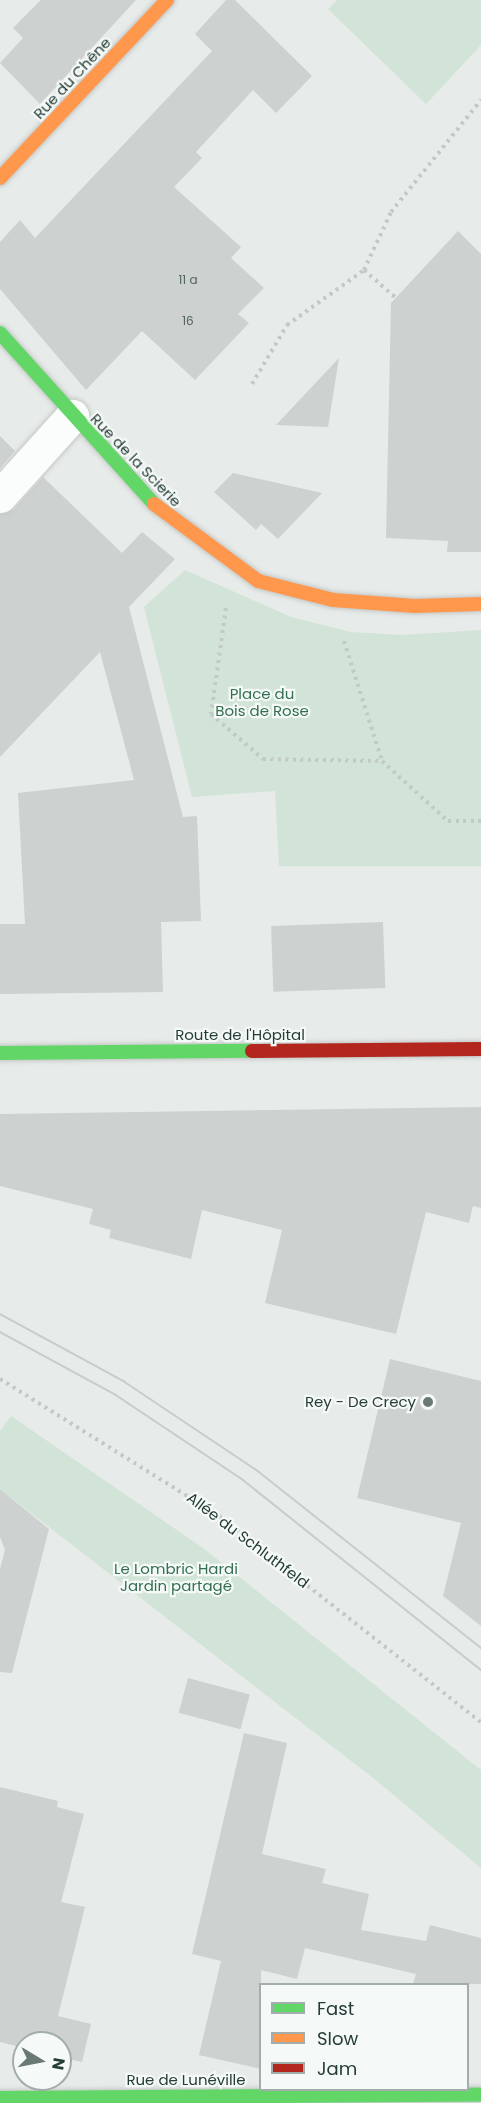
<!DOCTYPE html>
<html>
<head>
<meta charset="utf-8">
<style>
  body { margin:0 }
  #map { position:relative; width:481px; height:2103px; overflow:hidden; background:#e7ebe9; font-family:Poppins,sans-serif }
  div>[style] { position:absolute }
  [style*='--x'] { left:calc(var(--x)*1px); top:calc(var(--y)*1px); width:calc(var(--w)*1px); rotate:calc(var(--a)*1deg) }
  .green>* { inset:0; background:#d2e3d7 }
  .building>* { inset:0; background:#cdd2d0; transform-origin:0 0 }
  .path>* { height:4px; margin-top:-2px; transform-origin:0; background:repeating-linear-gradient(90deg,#c2cac8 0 3px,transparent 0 7.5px) }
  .roads { filter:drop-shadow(0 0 2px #c4c8c6) drop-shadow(0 0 2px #c4c8c6) }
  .street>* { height:33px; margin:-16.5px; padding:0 16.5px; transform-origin:16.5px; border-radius:16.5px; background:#fbfcfc }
  .fast>* { height:14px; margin:-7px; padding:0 7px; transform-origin:7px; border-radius:7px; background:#63d668 }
  .slow>* { height:14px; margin:-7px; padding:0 7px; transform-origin:7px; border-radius:7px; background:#ff974d }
  .jam>* { height:14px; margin:-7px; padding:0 7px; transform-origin:7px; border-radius:7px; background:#b3261e }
  .tram>* { height:1.5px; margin:-0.75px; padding:0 0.75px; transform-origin:0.75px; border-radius:0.75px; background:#c8ccca }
  .dots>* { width:16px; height:16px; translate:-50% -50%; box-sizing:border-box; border:3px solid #f5f9f7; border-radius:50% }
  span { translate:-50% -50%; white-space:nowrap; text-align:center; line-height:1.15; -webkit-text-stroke:4.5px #f5f9f7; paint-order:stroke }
  .number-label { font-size:12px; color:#50635f }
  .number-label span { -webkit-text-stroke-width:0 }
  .street-label { font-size:15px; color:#253d38 }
  .park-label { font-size:15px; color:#337050 }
  .poi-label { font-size:15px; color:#253d38 }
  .right { translate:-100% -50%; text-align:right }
  .legend { position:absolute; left:259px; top:1983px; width:210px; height:108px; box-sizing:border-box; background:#f5f9f7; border:2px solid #a2aeab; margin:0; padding:8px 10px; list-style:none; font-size:18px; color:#253d38 }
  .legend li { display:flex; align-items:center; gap:12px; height:30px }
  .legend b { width:30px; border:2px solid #a2aeab }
  .north { position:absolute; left:12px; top:2031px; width:60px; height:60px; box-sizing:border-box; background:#f5f9f7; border:2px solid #a2aeab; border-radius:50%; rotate:100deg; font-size:16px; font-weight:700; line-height:24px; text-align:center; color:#253d38 }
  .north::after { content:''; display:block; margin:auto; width:21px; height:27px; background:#697a76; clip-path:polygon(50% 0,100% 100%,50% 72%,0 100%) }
</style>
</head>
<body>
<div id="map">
  <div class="green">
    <i style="clip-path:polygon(337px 0,481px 0,481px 45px,426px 104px,328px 9px)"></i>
    <i style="clip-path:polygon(185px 570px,291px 617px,351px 632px,403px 635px,481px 630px,481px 866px,279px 866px,275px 791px,192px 797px,144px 607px)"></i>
    <i style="clip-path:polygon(11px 1416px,203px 1548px,481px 1770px,481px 1868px,377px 1781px,0 1489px,0 1431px)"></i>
  </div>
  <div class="building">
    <i style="clip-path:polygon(41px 0,136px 0,40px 104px,0 63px,23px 38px,13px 28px)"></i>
    <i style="clip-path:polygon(226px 0,235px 0,312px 76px,276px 113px,253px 90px,196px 152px,202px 158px,174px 187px,241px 247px,231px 258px,264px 288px,238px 314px,249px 323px,195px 380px,142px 331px,86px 390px,0 289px,0 242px,20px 220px,35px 238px,212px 51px,195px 34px)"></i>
    <i style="clip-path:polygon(458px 231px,481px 254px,481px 552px,447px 552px,448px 541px,386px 538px,391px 303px)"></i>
    <i style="clip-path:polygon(339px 358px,328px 427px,276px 425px)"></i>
    <i style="clip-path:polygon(0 436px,15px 451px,0 468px)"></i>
    <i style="clip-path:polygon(233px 473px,322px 493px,278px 539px,261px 524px,256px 530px,214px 492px)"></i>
    <i style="clip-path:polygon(43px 477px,122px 553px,142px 532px,175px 559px,129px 607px,183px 817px,197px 816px,201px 921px,161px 922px,163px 992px,0 994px,0 924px,25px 924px,18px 793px,134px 780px,100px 652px,0 757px,0 514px,14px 509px)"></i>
    <i style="left:383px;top:922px;width:66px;height:112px;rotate:88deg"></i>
    <i style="clip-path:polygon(481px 1107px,481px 1208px,473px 1206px,469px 1223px,426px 1212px,396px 1334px,265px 1303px,282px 1230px,202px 1210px,191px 1259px,109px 1238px,111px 1230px,89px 1224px,93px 1209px,0 1186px,0 1114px)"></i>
    <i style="clip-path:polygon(390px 1359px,481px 1381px,481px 1626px,443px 1596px,461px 1523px,357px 1498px)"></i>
    <i style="clip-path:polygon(0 1489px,49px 1529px,12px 1673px,0 1672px,0 1569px,5px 1550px,0 1537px)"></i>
    <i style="left:188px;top:1678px;width:64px;height:36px;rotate:15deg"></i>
    <i style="clip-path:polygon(244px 1733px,287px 1743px,262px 1854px,326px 1869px,322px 1883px,369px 1894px,361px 1930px,426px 1941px,430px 1925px,481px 1938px,481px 1984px,413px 1984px,416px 1974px,305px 1948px,297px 1979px,261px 1970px,261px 2069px,199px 2055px,221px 1961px,192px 1954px)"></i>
    <i style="clip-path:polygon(0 1787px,58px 1801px,57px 1807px,84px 1814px,61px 1902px,85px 1907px,58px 2016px,91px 2024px,82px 2062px,60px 2057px,60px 2043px,24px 2043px,24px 2048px,0 2042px)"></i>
  </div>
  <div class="path">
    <i style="--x:364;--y:270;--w:43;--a:41.2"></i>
    <i style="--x:252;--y:384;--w:69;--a:-59.3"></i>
    <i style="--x:287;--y:325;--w:95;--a:-35.5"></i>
    <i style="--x:364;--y:270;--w:64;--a:-65"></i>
    <i style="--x:391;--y:212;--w:144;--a:-51.2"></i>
    <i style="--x:226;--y:608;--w:107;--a:98.1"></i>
    <i style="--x:211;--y:714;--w:69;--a:40.9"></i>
    <i style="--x:263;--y:759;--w:119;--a:1"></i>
    <i style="--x:344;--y:641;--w:126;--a:72.4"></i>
    <i style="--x:382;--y:761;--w:89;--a:42.3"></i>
    <i style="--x:448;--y:821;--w:33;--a:0"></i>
    <i style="--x:0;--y:1379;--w:258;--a:32"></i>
    <i style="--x:219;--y:1516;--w:333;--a:38.2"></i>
  </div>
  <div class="roads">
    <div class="street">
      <i style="--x:0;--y:496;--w:108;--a:-48"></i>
    </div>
    <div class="fast">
      <i style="--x:0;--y:333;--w:230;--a:48"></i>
      <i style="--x:0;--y:1053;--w:252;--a:-0.5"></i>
      <i style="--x:0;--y:2098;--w:481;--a:-0.4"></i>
    </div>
    <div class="slow">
      <i style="--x:0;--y:178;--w:244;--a:-46.8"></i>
      <i style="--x:154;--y:504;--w:129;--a:36.5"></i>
      <i style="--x:258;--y:581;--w:77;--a:14.2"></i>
      <i style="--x:333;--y:600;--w:82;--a:4.2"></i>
      <i style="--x:415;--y:606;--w:66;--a:-1.7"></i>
    </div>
    <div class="jam">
      <i style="--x:252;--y:1051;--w:229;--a:-0.5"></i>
    </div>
  </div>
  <div class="tram">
    <i style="--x:0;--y:1314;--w:142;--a:28.5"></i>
    <i style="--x:125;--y:1382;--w:160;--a:33.8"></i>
    <i style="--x:258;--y:1471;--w:285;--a:38.4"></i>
    <i style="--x:0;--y:1332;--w:132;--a:28.5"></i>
    <i style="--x:116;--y:1395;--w:151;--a:33.7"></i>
    <i style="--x:242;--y:1479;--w:306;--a:38.6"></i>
  </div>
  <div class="dots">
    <i style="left:428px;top:1402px;background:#697a76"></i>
  </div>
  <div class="number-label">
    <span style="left:188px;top:280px">11 a</span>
    <span style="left:188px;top:321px">16</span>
  </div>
  <div class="street-label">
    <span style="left:72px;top:78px;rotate:-47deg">Rue du Chêne</span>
    <span style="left:136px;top:460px;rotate:46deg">Rue de la Scierie</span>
    <span style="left:240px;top:1035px">Route de l'Hôpital</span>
    <span style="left:248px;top:1540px;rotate:37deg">Allée du Schluthfeld</span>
    <span style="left:186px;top:2080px">Rue de Lunéville</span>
  </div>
  <div class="park-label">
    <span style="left:262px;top:702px">Place du<br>Bois de Rose</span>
    <span style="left:176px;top:1577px">Le Lombric Hardi<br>Jardin partagé</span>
  </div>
  <div class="poi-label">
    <span class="right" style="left:416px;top:1402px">Rey - De Crecy</span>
  </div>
  <ul class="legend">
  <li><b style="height:8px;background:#63d668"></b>Fast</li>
  <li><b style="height:8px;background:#ff974d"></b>Slow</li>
  <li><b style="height:8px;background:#b3261e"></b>Jam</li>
  </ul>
  <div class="north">N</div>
</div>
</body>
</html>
